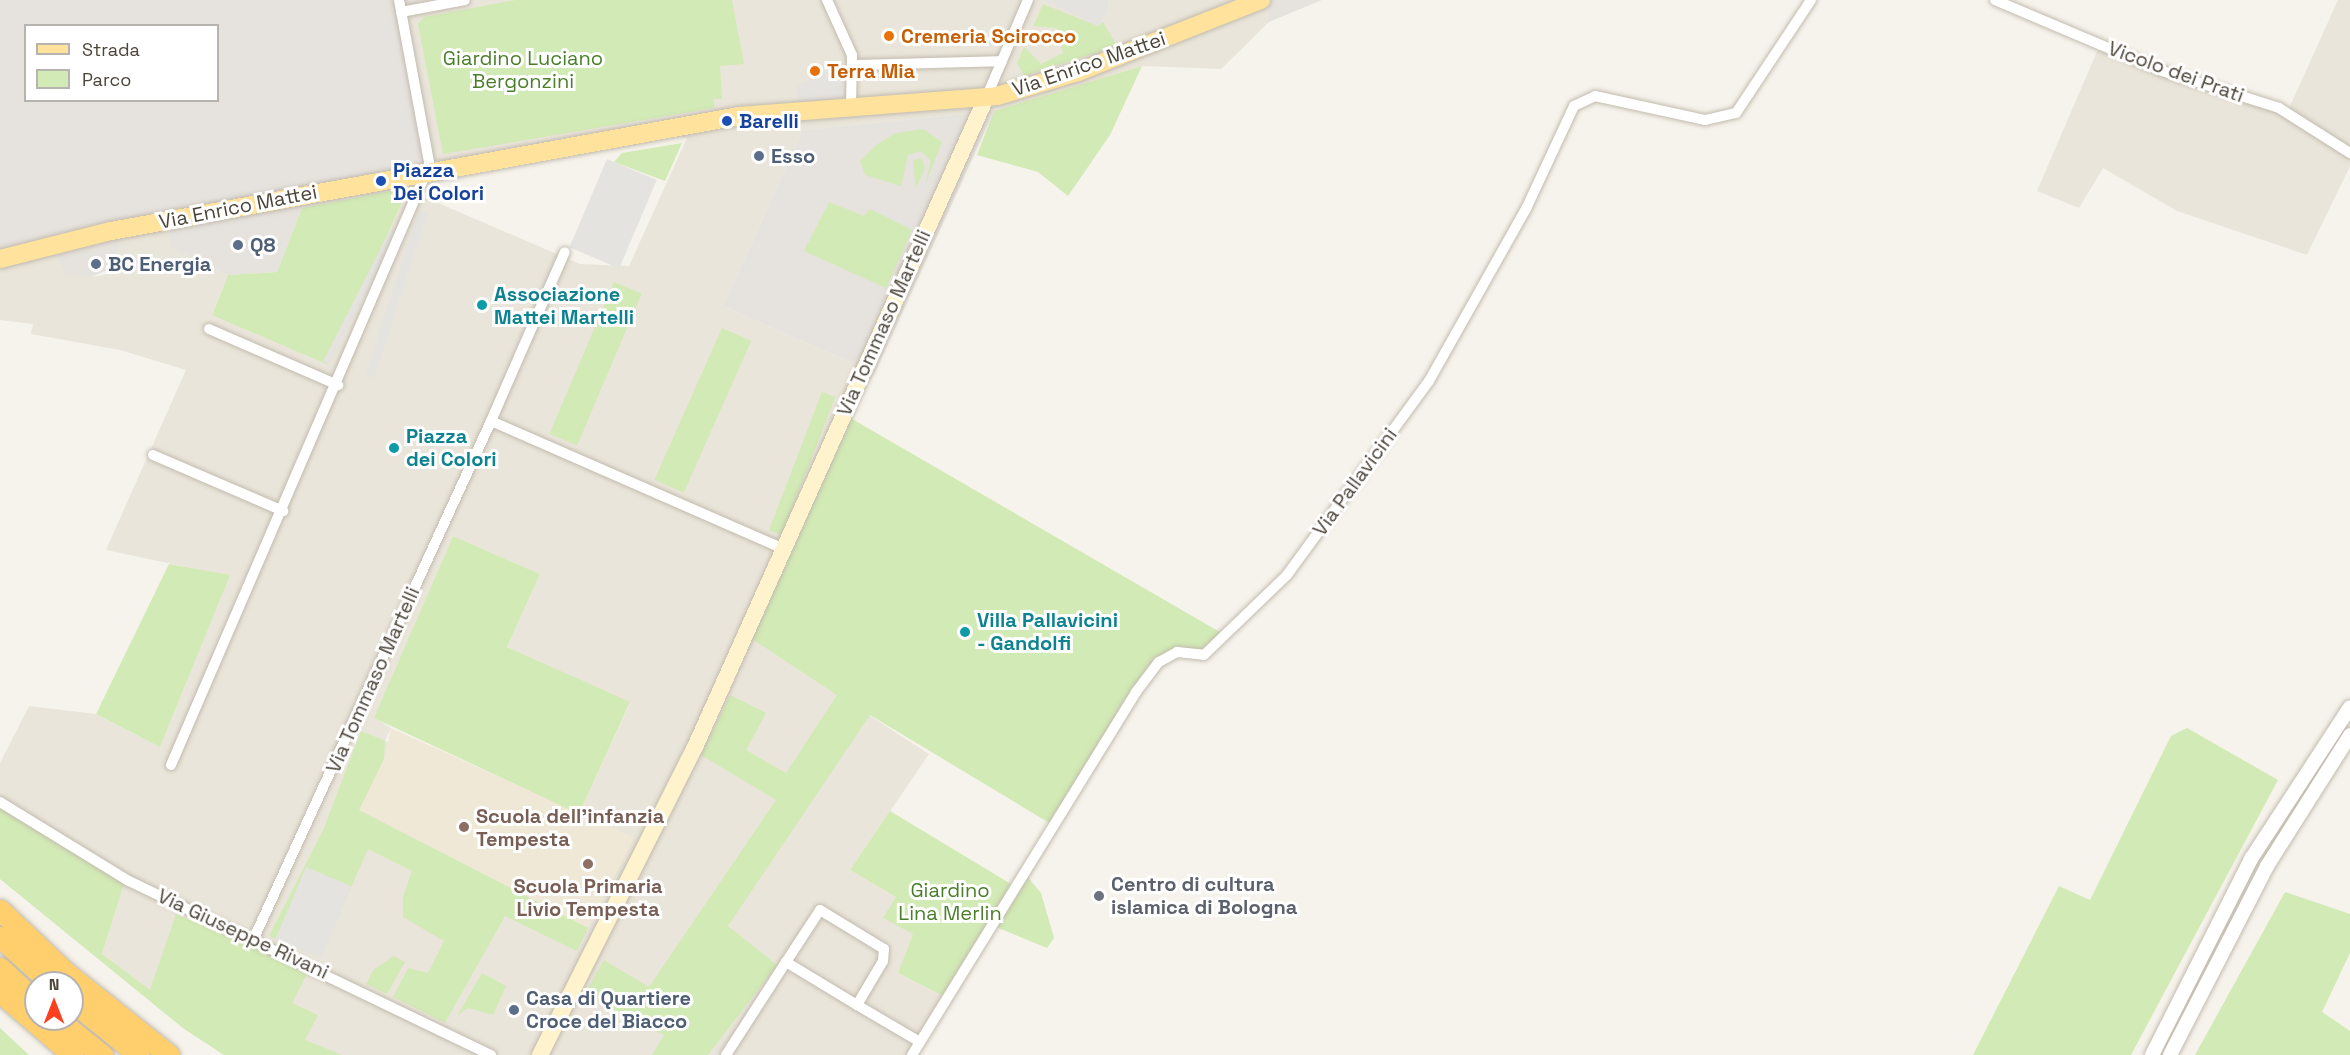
<!DOCTYPE html>
<html>
<head>
<meta charset="utf-8">
<style>
  body { margin:0 }
  #map { position:relative; width:2350px; height:1055px; overflow:hidden; background:#f6f3ec; font-family:"Space Grotesk",sans-serif }
  div>[style] { position:absolute }
  [style*='--x'] { left:calc(var(--x)*1px); top:calc(var(--y)*1px); width:calc(var(--w)*1px); rotate:calc(var(--a)*1deg) }
  .residential>* { inset:0; background:#eae5da }
  .industrial>* { inset:0; background:#e6e2dd }
  .education>* { inset:0; background:#efe8d6 }
  .green>* { inset:0; background:#d2eab5; transform-origin:0 0 }
  .parking>* { inset:0; background:#e5e3e0; transform-origin:0 0 }
  .roads { filter:drop-shadow(0 0 2px #c2bbae) drop-shadow(0 0 2px #c2bbae) }
  .minor>* { height:10px; margin:-5px; padding:0 5px; transform-origin:5px; border-radius:5px; background:#fff }
  .tertiary>* { height:14px; margin:-7px; padding:0 7px; transform-origin:7px; border-radius:7px; background:#fff }
  .secondary>* { height:16px; margin:-8px; padding:0 8px; transform-origin:8px; border-radius:8px; background:#fff3cd }
  .primary>* { height:18px; margin:-9px; padding:0 9px; transform-origin:9px; border-radius:9px; background:#ffe39c }
  .motorway>* { height:21px; margin:-10.5px; padding:0 10.5px; transform-origin:10.5px; border-radius:10.5px; background:#ffcf6e }
  .dots>* { width:16px; height:16px; translate:-50% -50%; box-sizing:border-box; border:3px solid #fff; border-radius:50% }
  span { translate:-50% -50%; white-space:nowrap; text-align:center; line-height:1.15; -webkit-text-stroke:6px #fff; paint-order:stroke }
  .food-label { font-size:20px; color:#c56008; font-weight:700 }
  .left { translate:0 -50%; text-align:left }
  .park-label { font-size:20px; color:#4a7f2a }
  .street-label { font-size:20px; color:#4b4439 }
  .transit-label { font-size:20px; color:#164399; font-weight:700 }
  .service-label { font-size:20px; color:#4e5e75; font-weight:700 }
  .culture-label { font-size:20px; color:#0d838f; font-weight:700 }
  .education-label { font-size:20px; color:#785e54; font-weight:700 }
  .worship-label { font-size:20px; color:#5b616d; font-weight:700 }
  .legend { position:absolute; left:24px; top:24px; width:195px; height:78px; box-sizing:border-box; background:#fff; border:2px solid #b7b4b0; margin:0; padding:8px 10px; list-style:none; font-size:18px; color:#4b4439 }
  .legend li { display:flex; align-items:center; gap:12px; height:30px }
  .legend b { width:30px; border:2px solid #b7b4b0 }
  .north { position:absolute; left:24px; top:971px; width:60px; height:60px; box-sizing:border-box; background:#fff; border:2px solid #b7b4b0; border-radius:50%; rotate:0deg; font-size:16px; font-weight:700; line-height:24px; text-align:center; color:#4b4439 }
  .north::after { content:''; display:block; margin:auto; width:21px; height:27px; background:#fc3f1d; clip-path:polygon(50% 0,100% 100%,50% 72%,0 100%) }
</style>
</head>
<body>
<div id="map">
  <div class="residential">
    <i style="clip-path:polygon(evenodd,478px 0,1269px 0,1269px 22px,1221px 69px,1142px 66px,994px 111px,803px 130px,723px 306px,875px 373px,847px 416px,750px 638px,929px 754px,850px 870px,896px 897px,914px 934px,898px 973px,943px 996px,911px 1055px,224px 1055px,102px 954px,124px 884px,0 806px,0 763px,29px 706px,96px 714px,160px 747px,229px 576px,106px 550px,186px 370px,120px 350px,31px 334px,33px 324px,0 320px,0 267px,58px 254px,91px 277px,104px 275px,115px 267px,118px 236px,169px 229px,172px 247px,228px 275px,212px 314px,328px 365px,408px 190px,580px 264px,629px 266px,687px 138px,661px 135px,433px 173px,402px 15px,478px 0,453px 536px,540px 574px,507px 647px,630px 703px,579px 814px,634px 838px,385px 741px,391px 728px,375px 718px,453px 536px)"></i>
    <i style="clip-path:polygon(2338px 0,2350px 0,2350px 166px,2307px 255px,2177px 211px,2103px 168px,2079px 208px,2037px 191px,2099px 47px,2286px 115px)"></i>
  </div>
  <div class="industrial">
    <i style="clip-path:polygon(evenodd,0 0,478px 0,402px 15px,433px 173px,409px 187px,302px 208px,277px 272px,228px 275px,171px 247px,169px 229px,119px 236px,115px 267px,91px 277px,66px 275px,57px 254px,0 267px,0 0,26px 26px,218px 26px,218px 100px,26px 100px,26px 26px)"></i>
    <i style="clip-path:polygon(1269px 0,1322px 0,1269px 22px)"></i>
    <i style="clip-path:polygon(994px 111px,875px 373px,723px 306px,803px 130px)"></i>
  </div>
  <div class="education">
    <i style="clip-path:polygon(391px 728px,634px 838px,588px 928px,359px 810px,384px 759px)"></i>
  </div>
  <div class="green">
    <i style="clip-path:polygon(516px 0,732px 0,744px 64px,720px 66px,722px 99px,714px 99px,714px 108px,443px 154px,418px 24px,424px 17px)"></i>
    <i style="clip-path:polygon(1043px 4px,1098px 26px,1103px 22px,1117px 46px,1024px 76px,1017px 63px,1024px 47px,1041px 64px,1063px 53px,1057px 28px,1033px 26px)"></i>
    <i style="clip-path:polygon(1142px 66px,1110px 135px,1068px 196px,1038px 172px,977px 155px,994px 111px)"></i>
    <i style="clip-path:polygon(923px 129px,942px 142px,925px 185px,931px 161px,921px 151px,908px 155px,901px 186px,865px 175px,860px 161px,876px 145px,896px 133px)"></i>
    <i style="clip-path:polygon(682px 143px,665px 181px,614px 162px,622px 153px)"></i>
    <i style="clip-path:polygon(921px 158px,925px 168px,916px 188px,913px 161px)"></i>
    <i style="clip-path:polygon(409px 187px,328px 365px,212px 315px,228px 275px,277px 272px,302px 208px)"></i>
    <i style="clip-path:polygon(829px 202px,864px 216px,870px 209px,912px 230px,886px 288px,804px 251px)"></i>
    <i style="left:614px;top:282px;width:30px;height:165px;rotate:23deg"></i>
    <i style="left:722px;top:328px;width:32px;height:166px;rotate:24deg"></i>
    <i style="left:822px;top:392px;width:14px;height:148px;rotate:21deg"></i>
    <i style="clip-path:polygon(847px 416px,1225px 635px,1204px 655px,1177px 652px,1159px 662px,1056px 827px,870px 715px,728px 926px,777px 965px,708px 1055px,652px 1055px,664px 1035px,584px 995px,604px 960px,649px 987px,776px 800px,701px 755px,730px 695px,766px 713px,746px 750px,786px 773px,837px 695px,750px 638px)"></i>
    <i style="clip-path:polygon(453px 536px,540px 574px,507px 647px,630px 702px,579px 814px,374px 718px)"></i>
    <i style="clip-path:polygon(169px 564px,230px 575px,160px 747px,96px 714px)"></i>
    <i style="clip-path:polygon(2187px 728px,2278px 780px,2131px 1055px,1973px 1055px,2059px 886px,2090px 900px,2171px 736px)"></i>
    <i style="clip-path:polygon(361px 731px,385px 741px,384px 759px,359px 810px,588px 928px,577px 951px,505px 916px,445px 1023px,393px 997px,408px 968px,428px 973px,444px 941px,403px 917px,403px 897px,412px 871px,368px 849px,320px 958px,269px 936px,324px 828px)"></i>
    <i style="clip-path:polygon(0 806px,124px 884px,102px 954px,150px 990px,176px 914px,308px 972px,292px 1003px,318px 1015px,305px 1040px,342px 1055px,224px 1055px,184px 1029px,0 879px)"></i>
    <i style="clip-path:polygon(890px 811px,1016px 887px,947px 998px,898px 973px,913px 934px,883px 918px,896px 897px,850px 870px)"></i>
    <i style="clip-path:polygon(1027px 876px,1041px 893px,1054px 938px,1047px 948px,996px 927px)"></i>
    <i style="clip-path:polygon(2285px 892px,2350px 914px,2350px 953px,2322px 1012px,2350px 1031px,2350px 1055px,2195px 1055px)"></i>
    <i style="clip-path:polygon(394px 956px,405px 962px,387px 994px,366px 984px,374px 969px)"></i>
    <i style="clip-path:polygon(482px 973px,506px 986px,493px 1015px,468px 1008px,457px 1016px)"></i>
    <i style="clip-path:polygon(0 1028px,29px 1055px,0 1055px)"></i>
  </div>
  <div class="parking">
    <i style="clip-path:polygon(1044px 0,1108px 0,1108px 10px,1098px 26px)"></i>
    <i style="clip-path:polygon(839px 67px,843px 105px,798px 109px,797px 85px)"></i>
    <i style="left:607px;top:159px;width:54px;height:96px;rotate:23deg"></i>
    <i style="left:419px;top:210px;width:9px;height:174px;rotate:18deg"></i>
    <i style="left:390px;top:230px;width:7px;height:147px;rotate:27deg"></i>
    <i style="left:306px;top:867px;width:49px;height:78px;rotate:23deg"></i>
  </div>
  <div class="roads">
    <div class="minor">
      <i style="--x:399;--y:0;--w:175;--a:79.5"></i>
      <i style="--x:827;--y:0;--w:60;--a:65.6"></i>
      <i style="--x:852;--y:55;--w:54;--a:91.1"></i>
      <i style="--x:1995;--y:0;--w:181;--a:23"></i>
      <i style="--x:2162;--y:71;--w:123;--a:17.5"></i>
      <i style="--x:2279;--y:108;--w:84;--a:32.4"></i>
      <i style="--x:401;--y:12;--w:65;--a:-10.6"></i>
      <i style="--x:852;--y:65;--w:150;--a:-1.5"></i>
      <i style="--x:986;--y:98;--w:107;--a:-66.8"></i>
      <i style="--x:209;--y:329;--w:141;--a:23.5"></i>
      <i style="--x:491;--y:421;--w:184;--a:-66.4"></i>
      <i style="--x:153;--y:455;--w:142;--a:23.3"></i>
      <i style="--x:171;--y:765;--w:645;--a:-66.7"></i>
      <i style="--x:0;--y:802;--w:151;--a:31.5"></i>
      <i style="--x:129;--y:881;--w:402;--a:25.7"></i>
      <i style="--x:254;--y:938;--w:569;--a:-65.37"></i>
      <i style="--x:491;--y:421;--w:318;--a:23.6"></i>
      <i style="--x:786;--y:962;--w:62;--a:-56.8"></i>
      <i style="--x:820;--y:910;--w:75;--a:31.4"></i>
      <i style="--x:884;--y:949;--w:12;--a:95"></i>
      <i style="--x:883;--y:961;--w:51;--a:120.6"></i>
      <i style="--x:857;--y:1005;--w:73;--a:30.4"></i>
      <i style="--x:726;--y:1055;--w:111;--a:-57.2"></i>
      <i style="--x:786;--y:962;--w:83;--a:31.2"></i>
      <i style="--x:912;--y:1055;--w:427;--a:-58.3"></i>
      <i style="--x:1136;--y:692;--w:38;--a:-53"></i>
      <i style="--x:1159;--y:662;--w:21;--a:-29"></i>
      <i style="--x:1177;--y:652;--w:27;--a:6"></i>
      <i style="--x:1204;--y:655;--w:115;--a:-43.9"></i>
      <i style="--x:1287;--y:575;--w:240;--a:-53.8"></i>
      <i style="--x:1429;--y:381;--w:197;--a:-60.6"></i>
      <i style="--x:1526;--y:209;--w:114;--a:-65"></i>
      <i style="--x:1574;--y:106;--w:23;--a:-25"></i>
      <i style="--x:1595;--y:96;--w:113;--a:12.3"></i>
      <i style="--x:1705;--y:120;--w:32;--a:-13"></i>
      <i style="--x:1736;--y:113;--w:136;--a:-56.4"></i>
    </div>
    <div class="tertiary">
      <i style="--x:2152;--y:1055;--w:220;--a:-63.2"></i>
      <i style="--x:2251;--y:859;--w:181;--a:-56.9"></i>
      <i style="--x:2170;--y:1055;--w:212;--a:-62.8"></i>
      <i style="--x:2267;--y:866;--w:155;--a:-57.6"></i>
    </div>
    <div class="secondary">
      <i style="--x:540;--y:1055;--w:345;--a:-63.3"></i>
      <i style="--x:695;--y:747;--w:711;--a:-65.85"></i>
    </div>
    <div class="primary">
      <i style="--x:0;--y:259;--w:114;--a:-14.2"></i>
      <i style="--x:111;--y:231;--w:638;--a:-10.38"></i>
      <i style="--x:739;--y:116;--w:259;--a:-4.4"></i>
      <i style="--x:997;--y:96;--w:84;--a:-16.5"></i>
      <i style="--x:1078;--y:72;--w:197;--a:-21.5"></i>
    </div>
    <div class="motorway">
      <i style="--x:0;--y:910;--w:90;--a:43.6"></i>
      <i style="--x:65;--y:972;--w:133;--a:38.6"></i>
      <i style="--x:0;--y:937;--w:69;--a:42"></i>
      <i style="--x:0;--y:968;--w:50;--a:43.4"></i>
      <i style="--x:0;--y:992;--w:96;--a:40.8"></i>
      <i style="--x:72;--y:1001;--w:86;--a:38.9"></i>
      <i style="--x:57;--y:1019;--w:58;--a:38.7"></i>
    </div>
  </div>
  <div class="dots">
    <i style="left:889px;top:36px;background:#e8710a"></i>
    <i style="left:815px;top:71px;background:#e8710a"></i>
    <i style="left:727px;top:121px;background:#1a4fb4"></i>
    <i style="left:759px;top:156px;background:#5c6f8a"></i>
    <i style="left:381px;top:181px;background:#1a4fb4"></i>
    <i style="left:238px;top:245px;background:#5c6f8a"></i>
    <i style="left:96px;top:264px;background:#5c6f8a"></i>
    <i style="left:482px;top:305px;background:#0f9aa8"></i>
    <i style="left:394px;top:448px;background:#0f9aa8"></i>
    <i style="left:965px;top:632px;background:#0f9aa8"></i>
    <i style="left:464px;top:827px;background:#8d6e63"></i>
    <i style="left:588px;top:864px;background:#8d6e63"></i>
    <i style="left:1099px;top:896px;background:#6b7280"></i>
    <i style="left:514px;top:1010px;background:#5c6f8a"></i>
  </div>
  <div class="food-label">
    <span class="left" style="left:901px;top:36px">Cremeria Scirocco</span>
    <span class="left" style="left:827px;top:71px">Terra Mia</span>
  </div>
  <div class="park-label">
    <span style="left:523px;top:70px">Giardino Luciano<br>Bergonzini</span>
    <span style="left:950px;top:902px">Giardino<br>Lina Merlin</span>
  </div>
  <div class="street-label">
    <span style="left:1089px;top:64px;rotate:-19deg">Via Enrico Mattei</span>
    <span style="left:2176px;top:72px;rotate:20deg">Vicolo dei Prati</span>
    <span style="left:238px;top:207px;rotate:-11deg">Via Enrico Mattei</span>
    <span style="left:884px;top:323px;rotate:-66deg">Via Tommaso Martelli</span>
    <span style="left:1355px;top:482px;rotate:-54deg">Via Pallavicini</span>
    <span style="left:373px;top:680px;rotate:-66deg">Via Tommaso Martelli</span>
    <span style="left:243px;top:934px;rotate:25deg">Via Giuseppe Rivani</span>
  </div>
  <div class="transit-label">
    <span class="left" style="left:739px;top:121px">Barelli</span>
    <span class="left" style="left:393px;top:182px">Piazza<br>Dei Colori</span>
  </div>
  <div class="service-label">
    <span class="left" style="left:771px;top:156px">Esso</span>
    <span class="left" style="left:250px;top:245px">Q8</span>
    <span class="left" style="left:108px;top:264px">BC Energia</span>
    <span class="left" style="left:526px;top:1010px">Casa di Quartiere<br>Croce del Biacco</span>
  </div>
  <div class="culture-label">
    <span class="left" style="left:494px;top:306px">Associazione<br>Mattei Martelli</span>
    <span class="left" style="left:406px;top:448px">Piazza<br>dei Colori</span>
    <span class="left" style="left:977px;top:632px">Villa Pallavicini<br>- Gandolfi</span>
  </div>
  <div class="education-label">
    <span class="left" style="left:476px;top:828px">Scuola dell'infanzia<br>Tempesta</span>
    <span style="left:588px;top:898px">Scuola Primaria<br>Livio Tempesta</span>
  </div>
  <div class="worship-label">
    <span class="left" style="left:1111px;top:896px">Centro di cultura<br>islamica di Bologna</span>
  </div>
  <ul class="legend">
  <li><b style="height:8px;background:#ffe39c"></b>Strada</li>
  <li><b style="height:16px;background:#d2eab5"></b>Parco</li>
  </ul>
  <div class="north">N</div>
</div>
</body>
</html>
